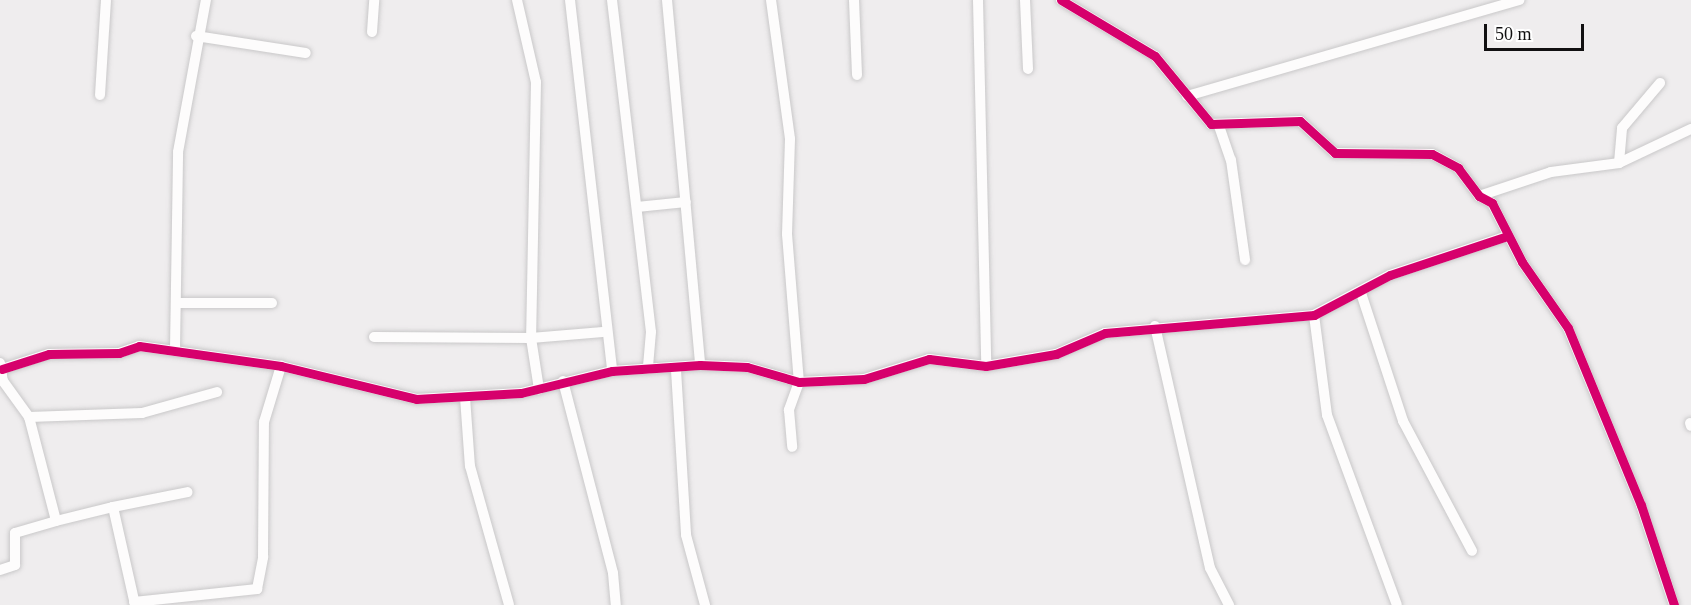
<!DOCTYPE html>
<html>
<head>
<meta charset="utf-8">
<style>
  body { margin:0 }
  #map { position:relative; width:1691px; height:605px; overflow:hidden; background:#efedee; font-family:Georgia,serif }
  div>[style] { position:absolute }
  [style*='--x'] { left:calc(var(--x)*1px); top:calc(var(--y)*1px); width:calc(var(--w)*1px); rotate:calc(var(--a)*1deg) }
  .roads { filter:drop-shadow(0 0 2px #c9c8c9) drop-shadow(0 0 2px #c9c8c9) }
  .minor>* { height:10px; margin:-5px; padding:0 5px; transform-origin:5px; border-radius:5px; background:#fdfcfc }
  .cycleway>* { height:9px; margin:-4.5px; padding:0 4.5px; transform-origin:4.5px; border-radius:4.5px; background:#d6006c }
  span { translate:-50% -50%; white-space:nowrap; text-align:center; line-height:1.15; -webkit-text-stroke:6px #fff; paint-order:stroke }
  .scale { position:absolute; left:1484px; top:24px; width:100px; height:27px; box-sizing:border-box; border:3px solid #111011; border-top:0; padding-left:8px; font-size:18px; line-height:21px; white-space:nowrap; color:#111011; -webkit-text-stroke:4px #fff; paint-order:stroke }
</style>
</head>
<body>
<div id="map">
  <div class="roads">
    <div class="minor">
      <i style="--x:517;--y:0;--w:84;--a:77"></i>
      <i style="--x:536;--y:82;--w:256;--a:91.1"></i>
      <i style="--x:531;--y:338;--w:52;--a:81.1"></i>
      <i style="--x:570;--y:0;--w:373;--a:83.5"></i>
      <i style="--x:612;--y:0;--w:334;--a:83.3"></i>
      <i style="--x:651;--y:332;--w:37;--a:95"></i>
      <i style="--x:667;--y:0;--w:366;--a:84.8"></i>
      <i style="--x:771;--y:0;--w:140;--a:82.2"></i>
      <i style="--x:790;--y:139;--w:95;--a:91.8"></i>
      <i style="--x:787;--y:234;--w:148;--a:85.4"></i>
      <i style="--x:799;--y:382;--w:30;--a:110"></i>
      <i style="--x:789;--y:410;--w:37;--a:85"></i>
      <i style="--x:854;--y:0;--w:75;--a:87.7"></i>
      <i style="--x:978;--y:0;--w:366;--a:88.7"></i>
      <i style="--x:1025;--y:0;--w:69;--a:87.5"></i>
      <i style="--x:1061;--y:0;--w:109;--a:30.8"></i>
      <i style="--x:1155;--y:56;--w:88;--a:50.5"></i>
      <i style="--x:1211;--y:124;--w:89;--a:-1.9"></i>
      <i style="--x:1300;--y:121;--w:47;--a:42.4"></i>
      <i style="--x:1335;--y:153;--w:97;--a:0.6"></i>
      <i style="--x:1432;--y:154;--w:30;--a:28"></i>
      <i style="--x:1458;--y:168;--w:35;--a:53"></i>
      <i style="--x:1479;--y:196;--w:15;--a:28"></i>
      <i style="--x:1492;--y:203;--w:66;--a:63"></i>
      <i style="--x:1522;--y:262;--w:80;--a:55.1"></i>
      <i style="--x:1568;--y:328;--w:191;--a:67.6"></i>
      <i style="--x:1641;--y:505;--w:105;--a:71.7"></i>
      <i style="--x:372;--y:32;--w:32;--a:-86"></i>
      <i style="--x:196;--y:36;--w:111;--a:8.8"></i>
      <i style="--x:100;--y:95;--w:95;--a:-86.4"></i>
      <i style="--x:1187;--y:96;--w:346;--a:-16.1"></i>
      <i style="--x:1219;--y:126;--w:36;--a:71"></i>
      <i style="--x:1231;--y:160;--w:101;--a:82"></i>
      <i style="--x:1619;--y:163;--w:35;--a:-85"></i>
      <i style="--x:1622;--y:128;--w:59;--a:-49.8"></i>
      <i style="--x:1479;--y:196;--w:76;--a:-18.4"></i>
      <i style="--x:1551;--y:172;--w:69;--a:-7.5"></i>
      <i style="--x:1619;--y:163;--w:80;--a:-25.3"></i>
      <i style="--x:637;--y:207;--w:49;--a:-5.8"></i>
      <i style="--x:1361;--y:293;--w:135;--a:71.8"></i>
      <i style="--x:1403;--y:421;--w:147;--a:62"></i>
      <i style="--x:179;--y:303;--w:93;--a:0"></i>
      <i style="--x:1314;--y:315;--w:101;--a:82.6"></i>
      <i style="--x:1327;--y:415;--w:202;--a:69.8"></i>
      <i style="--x:1155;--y:326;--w:248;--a:77.2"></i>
      <i style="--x:1210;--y:568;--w:42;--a:62.8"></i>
      <i style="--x:374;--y:337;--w:157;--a:0.4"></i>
      <i style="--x:531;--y:338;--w:72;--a:-4.8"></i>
      <i style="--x:175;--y:349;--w:197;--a:-89.1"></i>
      <i style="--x:178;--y:152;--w:155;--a:-79.6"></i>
      <i style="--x:0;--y:363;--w:18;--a:81"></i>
      <i style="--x:3;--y:381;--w:44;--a:54.2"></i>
      <i style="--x:29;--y:417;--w:107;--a:75.4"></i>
      <i style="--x:56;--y:521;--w:59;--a:-13.8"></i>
      <i style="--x:113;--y:507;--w:100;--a:77.3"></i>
      <i style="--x:2;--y:369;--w:49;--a:-17.7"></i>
      <i style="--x:49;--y:354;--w:70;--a:-0.8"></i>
      <i style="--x:119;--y:353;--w:21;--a:-19"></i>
      <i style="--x:139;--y:346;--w:143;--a:8"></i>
      <i style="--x:281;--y:366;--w:139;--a:13.7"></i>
      <i style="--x:416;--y:399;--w:105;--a:-3.3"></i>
      <i style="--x:521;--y:393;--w:94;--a:-13.6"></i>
      <i style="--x:612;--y:371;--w:88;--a:-3.9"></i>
      <i style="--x:700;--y:365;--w:47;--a:2.4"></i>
      <i style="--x:747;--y:367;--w:54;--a:16.1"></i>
      <i style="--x:799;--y:382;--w:65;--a:-2.6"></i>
      <i style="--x:864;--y:379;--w:68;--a:-17.1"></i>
      <i style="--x:929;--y:359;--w:57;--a:7"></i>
      <i style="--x:986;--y:366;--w:71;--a:-9.7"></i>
      <i style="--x:1056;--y:354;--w:53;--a:-23.2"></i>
      <i style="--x:1105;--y:333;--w:210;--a:-4.9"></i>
      <i style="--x:1314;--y:315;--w:86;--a:-27.8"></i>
      <i style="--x:1390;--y:275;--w:123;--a:-18.4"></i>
      <i style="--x:676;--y:370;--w:165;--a:86.5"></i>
      <i style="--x:686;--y:535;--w:73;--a:74.8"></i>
      <i style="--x:563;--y:381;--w:198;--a:75.4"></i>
      <i style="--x:613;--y:573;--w:32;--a:85"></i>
      <i style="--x:465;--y:397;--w:69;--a:85.9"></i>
      <i style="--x:470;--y:466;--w:144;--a:74.3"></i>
      <i style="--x:29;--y:417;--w:113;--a:-2"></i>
      <i style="--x:142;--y:413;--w:78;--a:-15.6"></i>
      <i style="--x:1690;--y:423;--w:3;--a:72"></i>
      <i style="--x:113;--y:507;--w:76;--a:-11.3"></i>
      <i style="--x:0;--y:570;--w:16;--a:-18"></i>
      <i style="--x:15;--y:565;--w:32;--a:-90"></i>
      <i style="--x:15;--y:533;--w:43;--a:-16.3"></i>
      <i style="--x:134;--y:602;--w:124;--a:-6"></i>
      <i style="--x:257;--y:589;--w:33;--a:-79"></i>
      <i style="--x:263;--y:557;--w:135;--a:-89.6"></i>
      <i style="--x:264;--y:422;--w:59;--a:-73.1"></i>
    </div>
  </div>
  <div class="cycleway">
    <i style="--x:1061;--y:0;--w:109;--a:30.8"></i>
    <i style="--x:1155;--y:56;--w:88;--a:50.5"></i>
    <i style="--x:1211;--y:124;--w:89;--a:-1.9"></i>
    <i style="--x:1300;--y:121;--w:47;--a:42.4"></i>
    <i style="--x:1335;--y:153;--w:97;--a:0.6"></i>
    <i style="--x:1432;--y:154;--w:30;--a:28"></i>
    <i style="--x:1458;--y:168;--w:35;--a:53"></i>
    <i style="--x:1479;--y:196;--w:15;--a:28"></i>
    <i style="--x:1492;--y:203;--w:66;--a:63"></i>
    <i style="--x:1522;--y:262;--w:80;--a:55.1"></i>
    <i style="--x:1568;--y:328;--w:191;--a:67.6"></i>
    <i style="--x:1641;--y:505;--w:105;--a:71.7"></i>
    <i style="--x:2;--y:369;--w:49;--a:-17.7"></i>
    <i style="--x:49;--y:354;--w:70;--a:-0.8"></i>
    <i style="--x:119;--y:353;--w:21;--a:-19"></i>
    <i style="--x:139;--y:346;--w:143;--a:8"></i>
    <i style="--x:281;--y:366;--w:139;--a:13.7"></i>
    <i style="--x:416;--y:399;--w:105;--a:-3.3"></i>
    <i style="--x:521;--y:393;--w:94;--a:-13.6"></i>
    <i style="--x:612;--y:371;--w:88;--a:-3.9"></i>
    <i style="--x:700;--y:365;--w:47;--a:2.4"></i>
    <i style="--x:747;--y:367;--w:54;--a:16.1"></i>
    <i style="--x:799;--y:382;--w:65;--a:-2.6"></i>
    <i style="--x:864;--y:379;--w:68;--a:-17.1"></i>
    <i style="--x:929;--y:359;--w:57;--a:7"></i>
    <i style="--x:986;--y:366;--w:71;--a:-9.7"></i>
    <i style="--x:1056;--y:354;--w:53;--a:-23.2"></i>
    <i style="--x:1105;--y:333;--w:210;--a:-4.9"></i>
    <i style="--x:1314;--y:315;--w:86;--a:-27.8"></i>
    <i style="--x:1390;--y:275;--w:123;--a:-18.4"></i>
  </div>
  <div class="scale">50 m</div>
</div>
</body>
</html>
